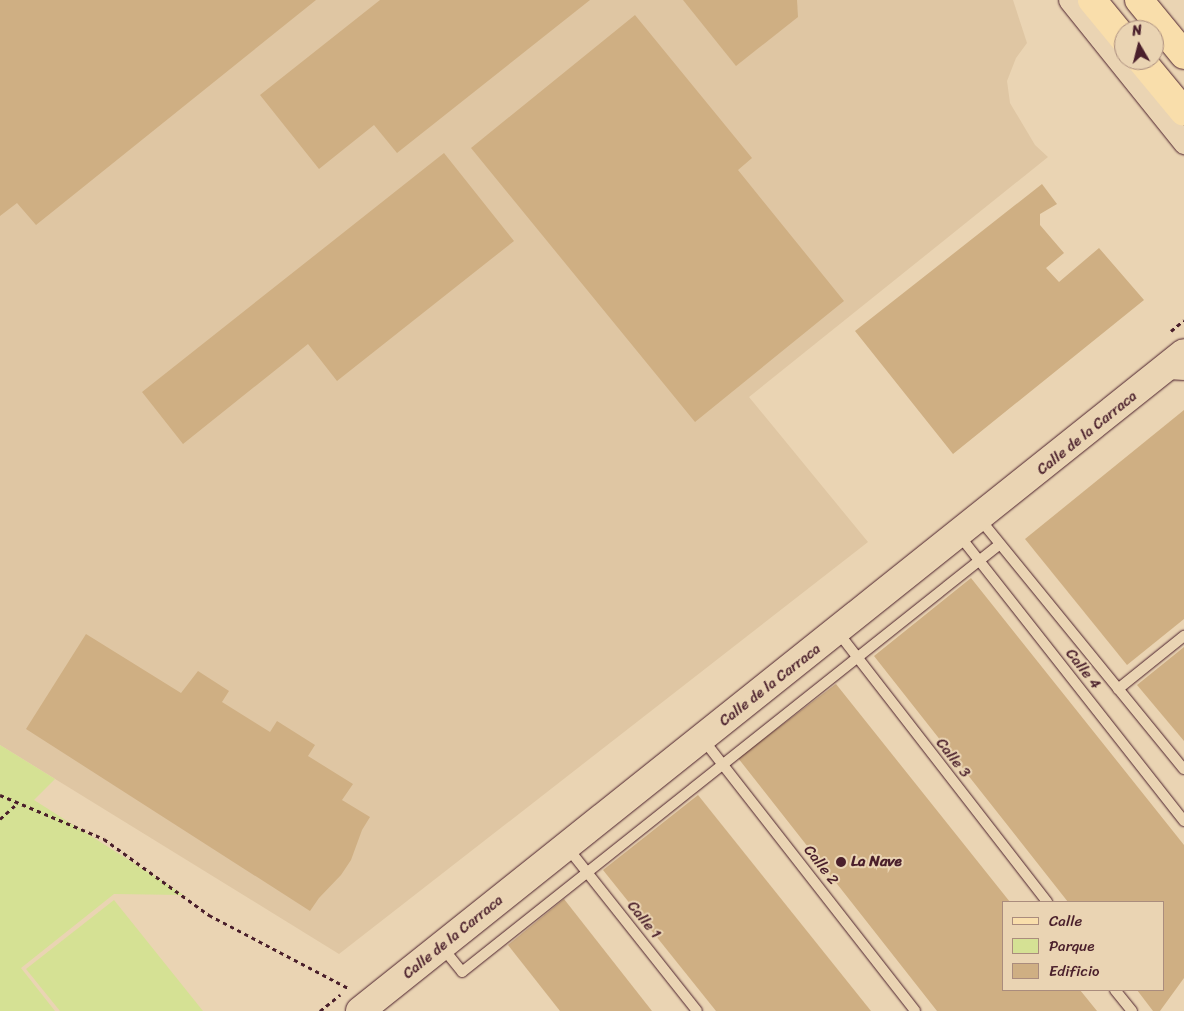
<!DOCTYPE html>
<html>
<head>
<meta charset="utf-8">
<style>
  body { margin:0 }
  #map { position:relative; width:1184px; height:1011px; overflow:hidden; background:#ead4b3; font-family:Sriracha,sans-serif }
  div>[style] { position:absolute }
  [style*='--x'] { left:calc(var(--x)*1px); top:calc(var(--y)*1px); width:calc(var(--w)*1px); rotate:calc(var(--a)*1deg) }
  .built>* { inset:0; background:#dfc6a3 }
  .green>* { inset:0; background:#d5e194 }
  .building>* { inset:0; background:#cfaf83 }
  .path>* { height:3px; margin-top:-1.5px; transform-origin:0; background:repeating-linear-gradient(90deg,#4a1f2b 0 4px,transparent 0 8px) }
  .roads { filter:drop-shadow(0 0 1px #4a1f2b) drop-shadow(0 0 1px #4a1f2b) }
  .lane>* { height:10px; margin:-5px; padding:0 5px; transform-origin:5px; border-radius:5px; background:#ead4b3 }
  .street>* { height:21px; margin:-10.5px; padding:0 10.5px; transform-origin:10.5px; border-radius:10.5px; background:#ead4b3 }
  .secondary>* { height:28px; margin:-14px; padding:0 14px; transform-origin:14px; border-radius:14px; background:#ead4b3 }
  .primary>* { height:28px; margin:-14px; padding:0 14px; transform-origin:14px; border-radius:14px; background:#f9deab }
  .dots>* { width:14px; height:14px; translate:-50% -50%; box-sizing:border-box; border:2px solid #ead4b3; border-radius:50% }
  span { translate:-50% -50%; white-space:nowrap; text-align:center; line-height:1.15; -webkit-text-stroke:4px #ead4b3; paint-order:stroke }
  .street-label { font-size:15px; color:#4a1f2b }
  .poi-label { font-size:15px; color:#4a1f2b; font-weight:700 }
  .left { translate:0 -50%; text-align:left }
  .legend { position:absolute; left:1002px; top:901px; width:162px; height:90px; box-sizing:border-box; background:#ead4b3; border:1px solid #aa8c7d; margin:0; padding:6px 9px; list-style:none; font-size:15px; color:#4a1f2b }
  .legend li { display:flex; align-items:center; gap:10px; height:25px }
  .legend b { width:25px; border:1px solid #aa8c7d }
  .north { position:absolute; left:1114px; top:20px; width:50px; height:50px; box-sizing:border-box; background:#ead4b3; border:1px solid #aa8c7d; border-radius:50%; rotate:352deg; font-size:14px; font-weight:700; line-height:20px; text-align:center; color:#4a1f2b }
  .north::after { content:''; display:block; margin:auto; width:18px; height:22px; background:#4a1f2b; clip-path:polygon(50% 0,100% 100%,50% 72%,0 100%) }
</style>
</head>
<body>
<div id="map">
  <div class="built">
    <i style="clip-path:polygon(0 0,1013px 0,1027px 43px,1016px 58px,1007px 81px,1010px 103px,1035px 145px,1048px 157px,749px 397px,868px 542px,339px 954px,0 745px)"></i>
  </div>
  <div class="green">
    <i style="clip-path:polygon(0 745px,55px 779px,34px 800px,184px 895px,114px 894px,21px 968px,55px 1011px,0 1011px)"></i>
    <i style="clip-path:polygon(114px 900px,203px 1011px,60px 1011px,26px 969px)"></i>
  </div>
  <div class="building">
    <i style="clip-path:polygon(0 0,316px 0,36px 225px,17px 203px,0 216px)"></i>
    <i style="clip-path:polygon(380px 0,590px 0,397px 153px,374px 125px,319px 169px,260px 95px)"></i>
    <i style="clip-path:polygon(683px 0,797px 0,798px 17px,736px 66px)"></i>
    <i style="clip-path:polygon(635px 15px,752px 158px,738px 170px,844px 301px,695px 422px,471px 148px)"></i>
    <i style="clip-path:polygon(444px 153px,514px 241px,337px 381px,308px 344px,183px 444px,142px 392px)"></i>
    <i style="clip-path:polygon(1042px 184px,1057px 204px,1040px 214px,1040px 225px,1064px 253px,1046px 268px,1059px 282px,1099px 248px,1144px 300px,953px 454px,855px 331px)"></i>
    <i style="clip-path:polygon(1184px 410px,1184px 619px,1127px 665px,1025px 539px)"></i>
    <i style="clip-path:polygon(971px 578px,1184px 845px,1184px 978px,1160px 1011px,1153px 1011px,1137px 990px,1163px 990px,1163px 902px,1068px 902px,874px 656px)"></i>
    <i style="clip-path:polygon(86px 634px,181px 693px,198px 671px,229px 691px,222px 702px,270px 732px,277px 721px,315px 745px,308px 756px,353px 784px,342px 800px,370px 817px,362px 830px,351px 860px,341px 875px,319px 898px,310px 911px,26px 729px)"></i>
    <i style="clip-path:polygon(1184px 647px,1184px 741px,1137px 685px)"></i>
    <i style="clip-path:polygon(836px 684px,1010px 902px,1003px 902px,1003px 990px,1080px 990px,1097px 1011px,937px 1011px,738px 758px)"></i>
    <i style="clip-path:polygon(698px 795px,871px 1011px,716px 1011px,603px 870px)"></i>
    <i style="clip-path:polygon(564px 899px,652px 1011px,560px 1011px,508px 945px)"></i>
  </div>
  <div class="path">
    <i style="--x:1171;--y:331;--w:17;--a:-40"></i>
    <i style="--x:0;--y:795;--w:113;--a:22.9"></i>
    <i style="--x:104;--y:839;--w:130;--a:35.9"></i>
    <i style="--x:209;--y:915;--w:159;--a:27.7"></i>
    <i style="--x:0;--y:819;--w:24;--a:-42"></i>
    <i style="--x:320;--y:1011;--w:26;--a:-39"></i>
  </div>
  <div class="roads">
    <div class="lane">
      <i style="--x:1167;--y:374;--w:17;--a:3"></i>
      <i style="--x:979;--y:518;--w:324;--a:50.8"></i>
      <i style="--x:959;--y:535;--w:364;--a:51.8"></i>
      <i style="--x:837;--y:631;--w:343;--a:52.2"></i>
      <i style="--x:1118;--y:689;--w:85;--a:-38.8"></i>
      <i style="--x:702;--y:738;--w:346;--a:52"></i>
      <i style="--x:567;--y:847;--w:209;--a:51.6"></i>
      <i style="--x:442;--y:947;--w:32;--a:51"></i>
      <i style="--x:462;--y:972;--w:687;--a:-38.5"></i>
      <i style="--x:1115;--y:990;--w:27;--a:51"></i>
    </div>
    <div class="street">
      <i style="--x:1069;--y:0;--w:184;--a:51.2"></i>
    </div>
    <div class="secondary">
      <i style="--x:360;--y:1011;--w:1054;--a:-38.61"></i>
    </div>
    <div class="primary">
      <i style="--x:1092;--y:0;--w:50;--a:50.6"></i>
      <i style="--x:1139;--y:0;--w:71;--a:50.7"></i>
      <i style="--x:1141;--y:60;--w:67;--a:50.4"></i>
    </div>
  </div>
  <div class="dots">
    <i style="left:841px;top:862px;background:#4a1f2b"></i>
  </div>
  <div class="street-label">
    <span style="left:1087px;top:433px;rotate:-39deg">Calle de la Carraca</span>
    <span style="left:1083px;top:669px;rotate:52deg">Calle 4</span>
    <span style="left:770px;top:685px;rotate:-38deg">Calle de la Carraca</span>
    <span style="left:953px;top:758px;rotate:52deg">Calle 3</span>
    <span style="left:821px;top:865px;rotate:52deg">Calle 2</span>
    <span style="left:644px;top:920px;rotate:51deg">Calle 1</span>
    <span style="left:453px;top:937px;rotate:-39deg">Calle de la Carraca</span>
  </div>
  <div class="poi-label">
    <span class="left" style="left:851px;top:862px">La Nave</span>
  </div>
  <ul class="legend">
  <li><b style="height:6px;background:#f9deab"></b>Calle</li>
  <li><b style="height:14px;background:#d5e194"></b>Parque</li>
  <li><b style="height:14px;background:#cfaf83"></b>Edificio</li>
  </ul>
  <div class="north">N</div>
</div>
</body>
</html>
